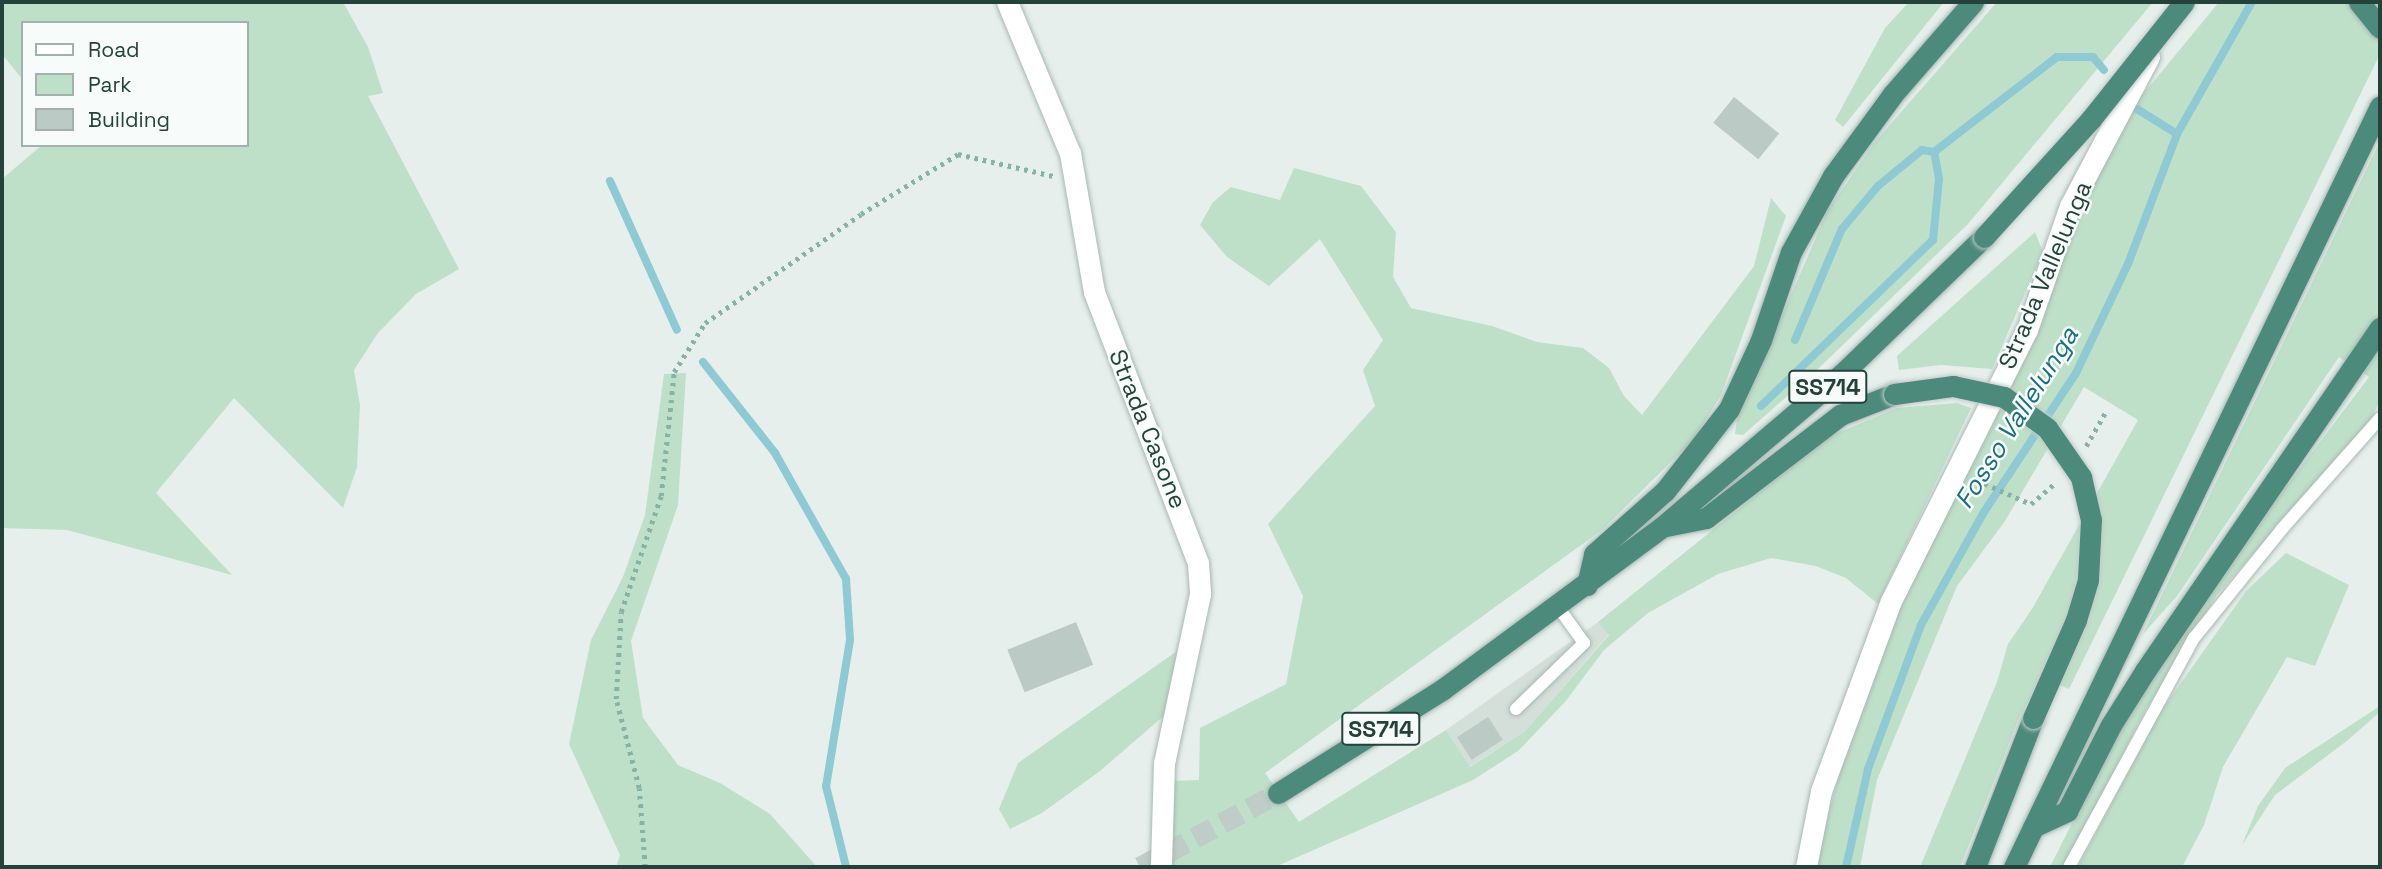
<!DOCTYPE html>
<html>
<head>
<meta charset="utf-8">
<style>
  body { margin:0 }
  #map { position:relative; width:2382px; height:869px; overflow:hidden; background:#e6efeb; font-family:"Space Grotesk",sans-serif }
  div>[style] { position:absolute }
  [style*='--x'] { left:calc(var(--x)*1px); top:calc(var(--y)*1px); width:calc(var(--w)*1px); rotate:calc(var(--a)*1deg) }
  .built>* { inset:0; background:#d4dfda }
  .green>* { inset:0; background:#bfe0c8 }
  .stream>* { height:8px; margin:-4px; padding:0 4px; transform-origin:4px; border-radius:4px; background:#8ec9d4 }
  .building>* { inset:0; background:#bbcac4; transform-origin:0 0 }
  .trunk-tunnel>* { height:21px; margin-top:-10.5px; transform-origin:0; background:repeating-linear-gradient(90deg,#bfccc8 0 21px,transparent 0 31px) }
  .path>* { height:4.5px; margin-top:-2.25px; transform-origin:0; background:repeating-linear-gradient(90deg,#86b3a5 0 3.5px,transparent 0 8.5px) }
  .roads { filter:drop-shadow(0 0 2px #a8b8b2) drop-shadow(0 0 2px #a8b8b2) }
  .service>* { height:12px; margin:-6px; padding:0 6px; transform-origin:6px; border-radius:6px; background:#fff }
  .minor>* { height:21px; margin:-10.5px; padding:0 10.5px; transform-origin:10.5px; border-radius:10.5px; background:#fff }
  .tertiary>* { height:21px; margin:-10.5px; padding:0 10.5px; transform-origin:10.5px; border-radius:10.5px; background:#fff }
  .trunk>* { height:21px; margin:-10.5px; padding:0 10.5px; transform-origin:10.5px; border-radius:10.5px; background:#4c8a7c }
  .bridges { filter:drop-shadow(0 0 2px #c2cac8) drop-shadow(0 0 2px #c2cac8) }
  .trunk-bridge>* { height:21px; margin:-10.5px; padding:0 10.5px; transform-origin:10.5px; border-radius:10.5px; background:#4c8a7c }
  span { translate:-50% -50%; white-space:nowrap; text-align:center; line-height:1.15; -webkit-text-stroke:5px #f7fbf9; paint-order:stroke }
  .shield-label span { padding:2px 5px; background:#f7fbf9; border:2px solid; border-radius:5px; -webkit-text-stroke-width:0 }
  .shield-label { font-size:23px; color:#24423a; font-weight:700 }
  .street-label { font-size:24px; color:#24423a }
  .water-label { font-size:26px; color:#1c6f80; font-style:italic }
  .frame { position:absolute; inset:0; border:4px solid #24423a; pointer-events:none }
  .legend { position:absolute; left:21px; top:21px; width:228px; height:126px; box-sizing:border-box; background:#f7fbf9; border:2px solid #a3b1ad; margin:0; padding:9px 12px; list-style:none; font-size:21px; color:#24423a }
  .legend li { display:flex; align-items:center; gap:14px; height:35px }
  .legend b { width:35px; border:2px solid #a3b1ad }
</style>
</head>
<body>
<div id="map">
  <div class="built">
    <i style="clip-path:polygon(1598px 622px,1609px 634px,1525px 731px,1469px 767px,1446px 730px)"></i>
  </div>
  <div class="green">
    <i style="clip-path:polygon(2px 2px,343px 2px,368px 47px,383px 93px,368px 96px,459px 269px,416px 294px,378px 333px,354px 370px,360px 405px,357px 467px,343px 508px,234px 398px,156px 493px,232px 575px,67px 530px,2px 528px,2px 179px,42px 145px,247px 145px,247px 23px,23px 23px,23px 80px,2px 54px)"></i>
    <i style="clip-path:polygon(1909px 2px,1944px 2px,1843px 127px,1835px 120px,1885px 28px)"></i>
    <i style="clip-path:polygon(1997px 2px,2153px 2px,1968px 224px,1819px 368px,1743px 435px,1735px 434px,1737px 419px,1828px 210px,1875px 142px)"></i>
    <i style="clip-path:polygon(2219px 2px,2380px 2px,2380px 54px,2069px 689px,2044px 678px,2021px 713px,1960px 867px,1920px 867px,1997px 682px,2008px 644px,2032px 609px,2138px 420px,2084px 387px,2005px 521px,1957px 586px,1877px 780px,1860px 867px,1815px 867px,1843px 758px,1910px 575px,2103px 143px)"></i>
    <i style="clip-path:polygon(2380px 141px,2380px 401px,2370px 421px,2217px 595px,2145px 711px,2065px 867px,2050px 867px,2121px 726px,2283px 491px,2369px 377px,2339px 357px,2177px 596px,2143px 634px)"></i>
    <i style="clip-path:polygon(1294px 168px,1361px 186px,1396px 232px,1393px 277px,1411px 308px,1492px 326px,1537px 342px,1583px 348px,1609px 368px,1624px 396px,1642px 415px,1754px 266px,1771px 198px,1786px 216px,1721px 395px,1693px 440px,1602px 530px,1265px 773px,1299px 822px,1446px 730px,1470px 767px,1525px 731px,1609px 635px,1598px 622px,1830px 436px,1897px 408px,1957px 403px,1971px 408px,1878px 604px,1846px 578px,1816px 566px,1771px 558px,1718px 574px,1648px 613px,1604px 650px,1565px 702px,1518px 751px,1473px 780px,1275px 867px,1166px 867px,1168px 781px,1199px 780px,1200px 728px,1286px 684px,1303px 596px,1268px 524px,1375px 406px,1363px 370px,1383px 340px,1320px 239px,1269px 286px,1227px 257px,1200px 225px,1213px 202px,1231px 187px,1280px 200px)"></i>
    <i style="clip-path:polygon(2035px 232px,2043px 252px,1992px 369px,1941px 365px,1899px 370px,1897px 356px)"></i>
    <i style="clip-path:polygon(686px 373px,678px 505px,631px 641px,643px 718px,678px 765px,720px 783px,770px 814px,817px 867px,616px 867px,620px 855px,569px 744px,591px 640px,623px 577px,645px 515px,664px 374px)"></i>
    <i style="clip-path:polygon(2286px 553px,2349px 585px,2315px 666px,2287px 657px,2223px 767px,2204px 825px,2182px 867px,2078px 867px,2159px 714px,2246px 591px)"></i>
    <i style="clip-path:polygon(1177px 651px,1166px 714px,1100px 771px,1042px 813px,1010px 829px,999px 809px,1018px 763px)"></i>
    <i style="clip-path:polygon(2380px 706px,2380px 712px,2348px 740px,2275px 795px,2242px 845px,2258px 806px,2285px 768px)"></i>
  </div>
  <div class="stream">
    <i style="--x:2137;--y:109;--w:47;--a:32"></i>
    <i style="--x:610;--y:181;--w:163;--a:65.8"></i>
    <i style="--x:1795;--y:340;--w:121;--a:-67.1"></i>
    <i style="--x:1842;--y:229;--w:56;--a:-50.1"></i>
    <i style="--x:1878;--y:186;--w:57;--a:-39.3"></i>
    <i style="--x:1922;--y:150;--w:12;--a:9"></i>
    <i style="--x:1934;--y:152;--w:155;--a:-37.7"></i>
    <i style="--x:2057;--y:57;--w:36;--a:0"></i>
    <i style="--x:2093;--y:57;--w:17;--a:50"></i>
    <i style="--x:703;--y:362;--w:116;--a:51.6"></i>
    <i style="--x:775;--y:453;--w:145;--a:60.6"></i>
    <i style="--x:846;--y:579;--w:61;--a:86.2"></i>
    <i style="--x:850;--y:640;--w:148;--a:99.3"></i>
    <i style="--x:826;--y:786;--w:83;--a:76.1"></i>
    <i style="--x:1761;--y:406;--w:239;--a:-44"></i>
    <i style="--x:1933;--y:240;--w:61;--a:-84.4"></i>
    <i style="--x:1939;--y:179;--w:27;--a:-100"></i>
    <i style="--x:1846;--y:867;--w:100;--a:-77.3"></i>
    <i style="--x:1868;--y:769;--w:153;--a:-69.8"></i>
    <i style="--x:1921;--y:625;--w:129;--a:-60.9"></i>
    <i style="--x:1984;--y:512;--w:167;--a:-56.5"></i>
    <i style="--x:2076;--y:373;--w:121;--a:-64.5"></i>
    <i style="--x:2128;--y:264;--w:139;--a:-69.3"></i>
    <i style="--x:2177;--y:134;--w:152;--a:-60.4"></i>
  </div>
  <div class="building">
    <i style="left:1734px;top:97px;width:58px;height:33px;rotate:39deg"></i>
    <i style="left:1076px;top:622px;width:46px;height:74px;rotate:68deg"></i>
    <i style="left:1488px;top:717px;width:27px;height:37px;rotate:57deg"></i>
  </div>
  <div class="trunk-tunnel">
    <i style="--x:1140;--y:867;--w:157;--a:-28.2"></i>
  </div>
  <div class="path">
    <i style="--x:2086;--y:446;--w:38;--a:-60"></i>
    <i style="--x:1977;--y:480;--w:59;--a:24"></i>
    <i style="--x:2031;--y:504;--w:33;--a:-41"></i>
    <i style="--x:645;--y:867;--w:79;--a:-94.3"></i>
    <i style="--x:639;--y:788;--w:92;--a:-104.5"></i>
    <i style="--x:616;--y:699;--w:87;--a:-86.7"></i>
    <i style="--x:621;--y:612;--w:123;--a:-71"></i>
    <i style="--x:661;--y:496;--w:125;--a:-84"></i>
    <i style="--x:674;--y:372;--w:58;--a:-57.7"></i>
    <i style="--x:705;--y:323;--w:190;--a:-34.9"></i>
    <i style="--x:861;--y:214;--w:114;--a:-31.7"></i>
    <i style="--x:958;--y:154;--w:98;--a:13"></i>
  </div>
  <div class="roads">
    <div class="service">
      <i style="--x:1516;--y:709;--w:95;--a:-44.1"></i>
      <i style="--x:1584;--y:643;--w:44;--a:-125.8"></i>
      <i style="--x:2069;--y:867;--w:261;--a:-61.4"></i>
      <i style="--x:2194;--y:638;--w:139;--a:-51.1"></i>
      <i style="--x:2281;--y:530;--w:149;--a:-48.5"></i>
    </div>
    <div class="minor">
      <i style="--x:1007;--y:2;--w:164;--a:67.4"></i>
      <i style="--x:1070;--y:153;--w:141;--a:80.2"></i>
      <i style="--x:1094;--y:292;--w:290;--a:69"></i>
      <i style="--x:1198;--y:563;--w:31;--a:86"></i>
      <i style="--x:1200;--y:594;--w:173;--a:102"></i>
      <i style="--x:1164;--y:763;--w:104;--a:91.7"></i>
    </div>
    <div class="tertiary">
      <i style="--x:1806;--y:867;--w:77;--a:-78.8"></i>
      <i style="--x:1821;--y:791;--w:202;--a:-69.8"></i>
      <i style="--x:1891;--y:601;--w:303;--a:-63.4"></i>
      <i style="--x:2027;--y:330;--w:131;--a:-70.9"></i>
      <i style="--x:2070;--y:206;--w:169;--a:-62.1"></i>
    </div>
    <div class="trunk">
      <i style="--x:2359;--y:2;--w:33;--a:51"></i>
      <i style="--x:1666;--y:526;--w:41;--a:-11.3"></i>
      <i style="--x:1706;--y:518;--w:169;--a:-37.5"></i>
      <i style="--x:1840;--y:415;--w:58;--a:-21.3"></i>
      <i style="--x:1587;--y:585;--w:32;--a:-77"></i>
      <i style="--x:1594;--y:554;--w:95;--a:-41.6"></i>
      <i style="--x:1665;--y:491;--w:104;--a:-52"></i>
      <i style="--x:1729;--y:409;--w:76;--a:-65.1"></i>
      <i style="--x:1761;--y:340;--w:93;--a:-71.2"></i>
      <i style="--x:1791;--y:252;--w:87;--a:-61.1"></i>
      <i style="--x:1833;--y:176;--w:102;--a:-53.8"></i>
      <i style="--x:1893;--y:94;--w:122;--a:-49"></i>
      <i style="--x:1278;--y:793;--w:195;--a:-32.2"></i>
      <i style="--x:1443;--y:689;--w:272;--a:-36.5"></i>
      <i style="--x:1662;--y:527;--w:238;--a:-40.4"></i>
      <i style="--x:1843;--y:373;--w:196;--a:-44"></i>
      <i style="--x:2033;--y:827;--w:38;--a:-25"></i>
      <i style="--x:2067;--y:811;--w:97;--a:-62.9"></i>
      <i style="--x:2111;--y:725;--w:64;--a:-57.8"></i>
      <i style="--x:2145;--y:671;--w:416;--a:-55.6"></i>
      <i style="--x:1975;--y:867;--w:160;--a:-68.7"></i>
      <i style="--x:2014;--y:867;--w:844;--a:-64.31"></i>
    </div>
  </div>
  <div class="bridges">
    <div class="trunk-bridge">
      <i style="--x:1984;--y:237;--w:159;--a:-47.8"></i>
      <i style="--x:2091;--y:119;--w:149;--a:-51.5"></i>
      <i style="--x:1894;--y:394;--w:60;--a:-7.7"></i>
      <i style="--x:1953;--y:386;--w:52;--a:12.2"></i>
      <i style="--x:2004;--y:397;--w:53;--a:35.8"></i>
      <i style="--x:2047;--y:428;--w:60;--a:55.2"></i>
      <i style="--x:2081;--y:477;--w:44;--a:76.9"></i>
      <i style="--x:2091;--y:520;--w:60;--a:92.9"></i>
      <i style="--x:2088;--y:580;--w:42;--a:106.7"></i>
      <i style="--x:2076;--y:620;--w:107;--a:113.7"></i>
    </div>
  </div>
  <div class="shield-label">
    <span style="left:1828px;top:387px">SS714</span>
    <span style="left:1381px;top:729px">SS714</span>
  </div>
  <div class="street-label">
    <span style="left:2045px;top:275px;rotate:-67deg">Strada Vallelunga</span>
    <span style="left:1148px;top:429px;rotate:68deg">Strada Casone</span>
  </div>
  <div class="water-label">
    <span style="left:2017px;top:418px;rotate:-58deg">Fosso Vallelunga</span>
  </div>
  <div class="frame"></div>
  <ul class="legend">
  <li><b style="height:9px;background:#fff"></b>Road</li>
  <li><b style="height:19px;background:#bfe0c8"></b>Park</li>
  <li><b style="height:19px;background:#bbcac4"></b>Building</li>
  </ul>
</div>
</body>
</html>
